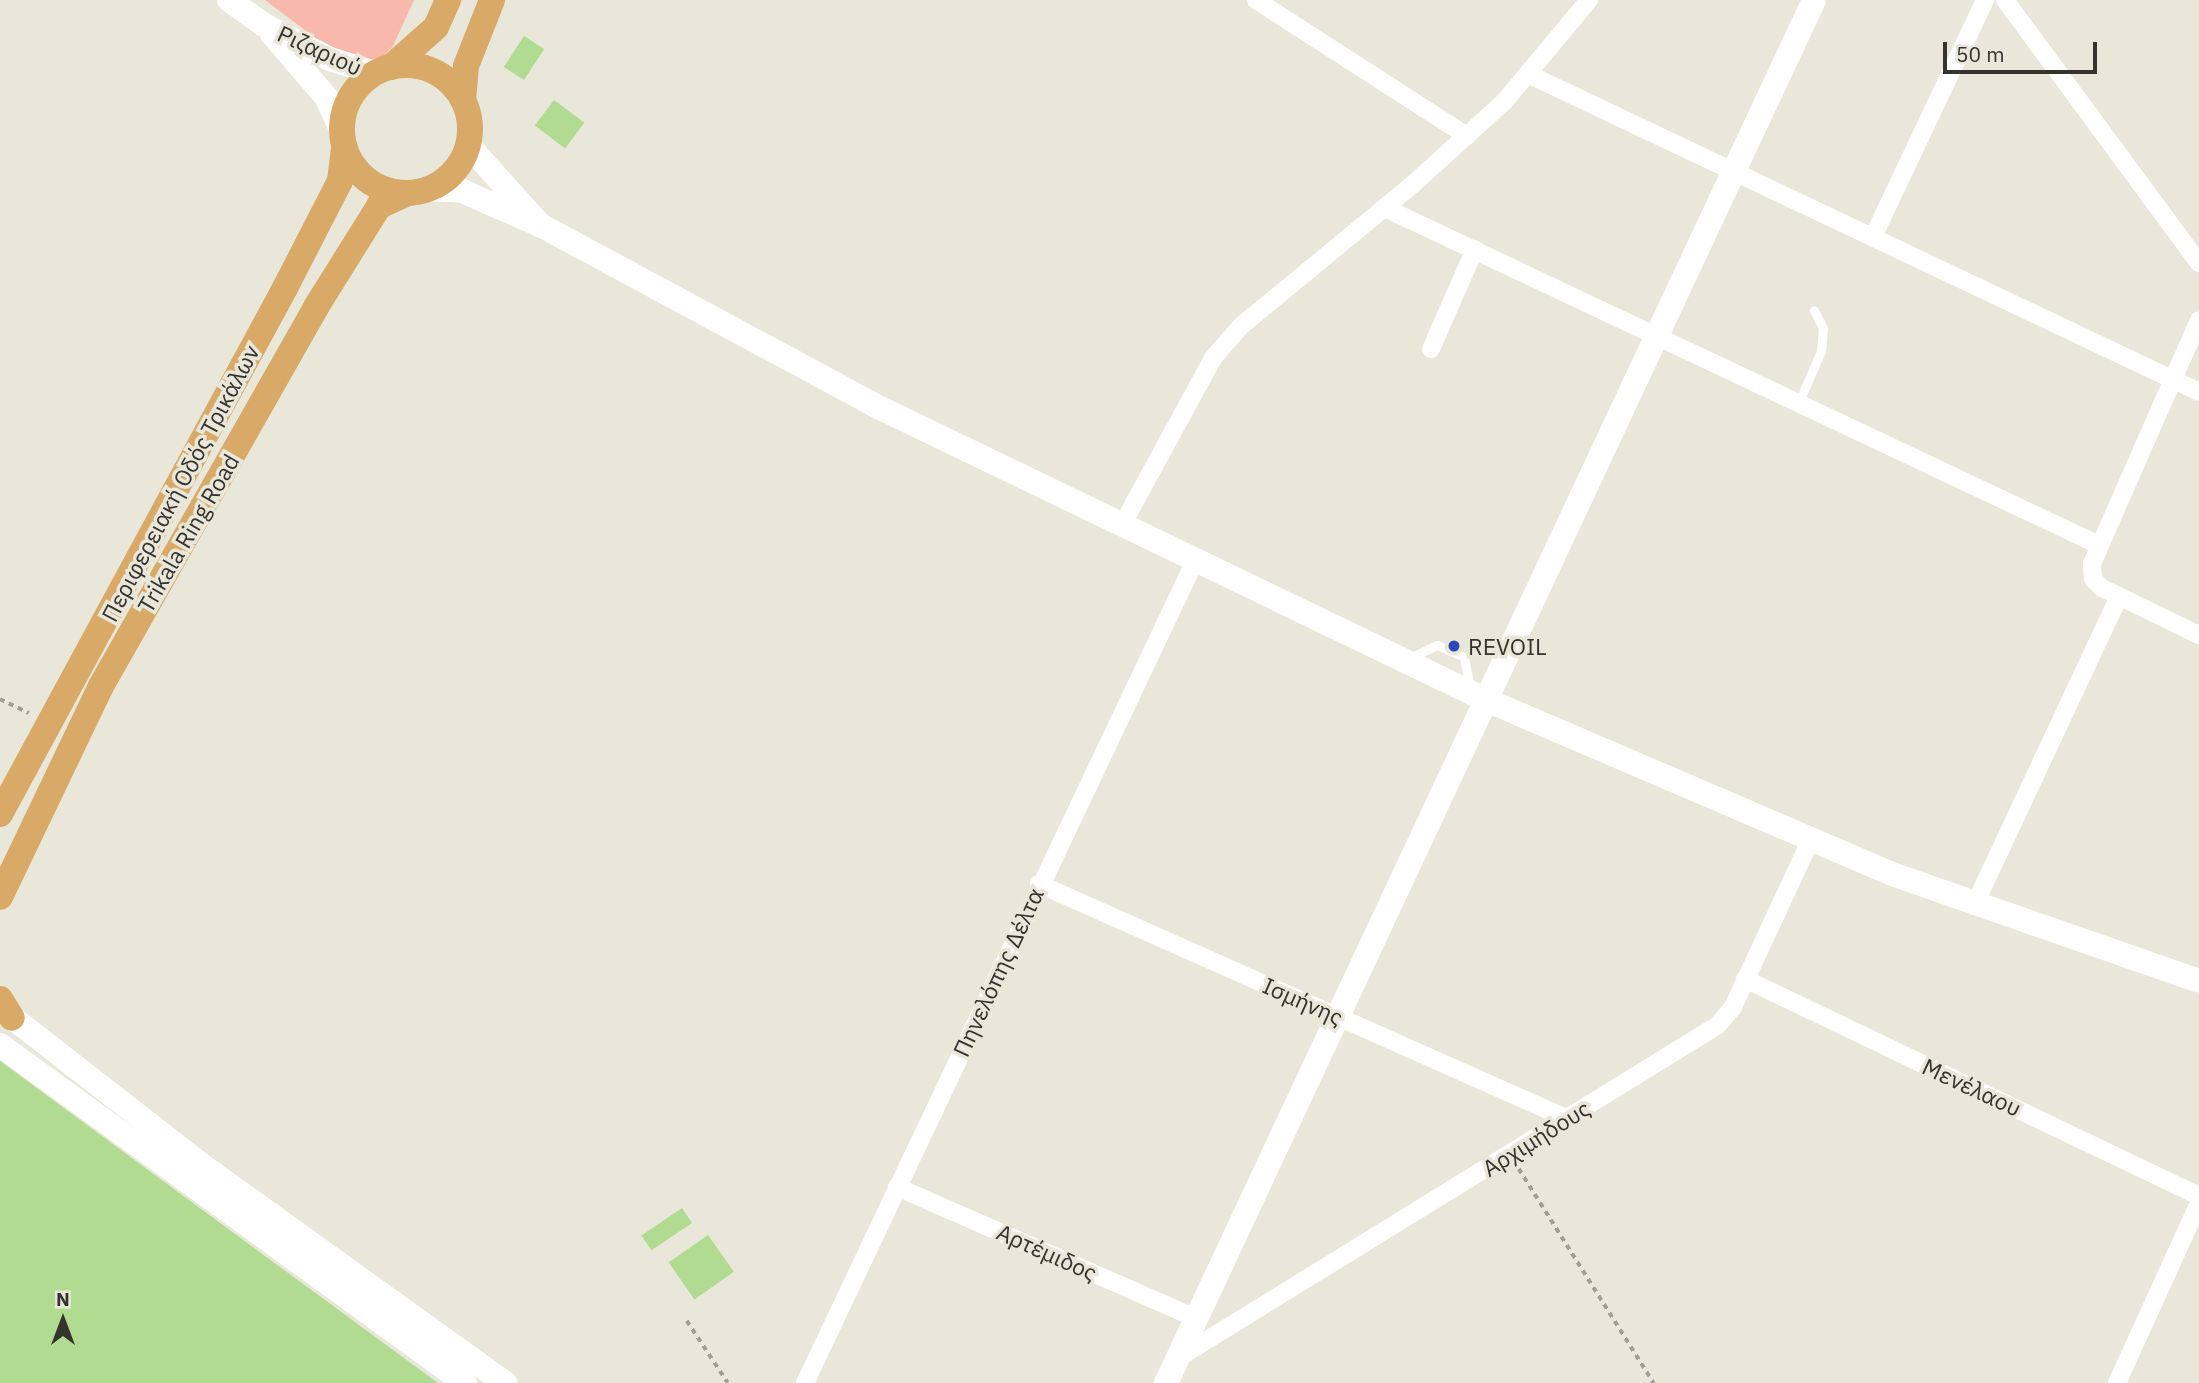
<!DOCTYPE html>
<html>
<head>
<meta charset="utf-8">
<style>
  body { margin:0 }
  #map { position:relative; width:2199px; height:1383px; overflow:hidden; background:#e9e7da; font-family:"IBM Plex Sans",sans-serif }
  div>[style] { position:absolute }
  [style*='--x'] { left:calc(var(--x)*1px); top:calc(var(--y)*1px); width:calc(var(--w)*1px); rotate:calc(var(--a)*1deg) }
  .green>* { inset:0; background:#f9b8ac }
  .building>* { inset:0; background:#b1db90; transform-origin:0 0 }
  .path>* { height:3.5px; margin-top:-1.75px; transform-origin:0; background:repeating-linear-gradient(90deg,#a09f95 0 5px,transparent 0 10px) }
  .lane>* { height:9px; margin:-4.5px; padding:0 4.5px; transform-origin:4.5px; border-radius:4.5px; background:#fff }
  .street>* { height:18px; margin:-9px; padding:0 9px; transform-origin:9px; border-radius:9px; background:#fff }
  .secondary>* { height:24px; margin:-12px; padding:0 12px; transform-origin:12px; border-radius:12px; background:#fff }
  .primary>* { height:26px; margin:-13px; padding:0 13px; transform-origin:13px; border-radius:13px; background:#d9aa67 }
  .primary>.ring { margin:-13px; padding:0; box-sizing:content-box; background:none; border:26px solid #d9aa67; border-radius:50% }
  .dots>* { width:19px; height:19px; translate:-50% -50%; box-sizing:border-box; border:4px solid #e9e7da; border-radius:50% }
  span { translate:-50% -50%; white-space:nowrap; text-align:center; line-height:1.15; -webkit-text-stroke:7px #e9e7da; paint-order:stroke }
  .street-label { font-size:23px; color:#34332e }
  .poi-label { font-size:23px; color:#34332e }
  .left { translate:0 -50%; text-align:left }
  .north { position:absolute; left:28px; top:1285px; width:70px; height:70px; -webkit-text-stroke:5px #e9e7da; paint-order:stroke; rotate:0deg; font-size:19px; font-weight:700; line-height:28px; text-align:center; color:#34332e }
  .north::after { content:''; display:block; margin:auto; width:24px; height:32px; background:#34332e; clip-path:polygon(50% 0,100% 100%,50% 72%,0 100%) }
  .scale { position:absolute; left:1943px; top:42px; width:154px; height:32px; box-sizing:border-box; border:4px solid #34332e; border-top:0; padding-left:9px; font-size:21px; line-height:24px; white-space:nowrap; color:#34332e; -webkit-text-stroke:5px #e9e7da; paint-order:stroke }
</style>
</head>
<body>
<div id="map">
  <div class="green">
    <i style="clip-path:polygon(265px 0,414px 0,393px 46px,381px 59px,346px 61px)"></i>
  </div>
  <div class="building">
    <i style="left:524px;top:36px;width:24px;height:37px;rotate:33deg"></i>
    <i style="left:554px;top:100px;width:38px;height:32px;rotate:37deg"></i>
    <i style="clip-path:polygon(0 1061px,182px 1195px,438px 1383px,0 1383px)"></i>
    <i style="left:682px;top:1208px;width:18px;height:49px;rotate:56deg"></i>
    <i style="left:708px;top:1235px;width:45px;height:48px;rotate:55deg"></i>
  </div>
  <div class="path">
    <i style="--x:0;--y:699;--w:32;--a:26"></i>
    <i style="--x:1519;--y:1169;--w:253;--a:57.8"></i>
    <i style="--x:687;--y:1321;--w:74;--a:56.5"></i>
  </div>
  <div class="lane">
    <i style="--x:1798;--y:404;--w:58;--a:-66.5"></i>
    <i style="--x:1821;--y:351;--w:23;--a:-85"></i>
    <i style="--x:1823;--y:328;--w:20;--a:-117"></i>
    <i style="--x:1410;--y:658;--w:30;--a:-26"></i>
    <i style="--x:1437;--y:645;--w:30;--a:24"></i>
    <i style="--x:1464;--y:657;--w:32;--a:79"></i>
  </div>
  <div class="street">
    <i style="--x:1256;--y:0;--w:251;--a:32.8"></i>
    <i style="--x:2005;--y:0;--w:327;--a:53.6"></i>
    <i style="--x:1530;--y:75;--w:740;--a:25.35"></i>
    <i style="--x:1385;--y:208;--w:790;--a:25.27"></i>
    <i style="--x:1873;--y:237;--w:262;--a:-64.7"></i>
    <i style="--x:2199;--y:320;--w:266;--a:113.7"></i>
    <i style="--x:2092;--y:564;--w:15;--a:86"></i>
    <i style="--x:2093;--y:579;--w:13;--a:45"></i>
    <i style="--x:2102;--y:588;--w:108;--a:25.9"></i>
    <i style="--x:1431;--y:349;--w:109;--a:-66.3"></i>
    <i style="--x:1121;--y:527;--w:192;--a:-61.4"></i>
    <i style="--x:1213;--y:358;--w:43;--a:-48.8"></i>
    <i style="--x:1241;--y:326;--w:222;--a:-39.5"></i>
    <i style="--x:1412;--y:185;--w:124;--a:-42.1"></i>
    <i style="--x:1504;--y:102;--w:133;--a:-50.2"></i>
    <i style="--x:1039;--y:884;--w:579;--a:23.95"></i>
    <i style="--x:1974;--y:906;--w:340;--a:-64.9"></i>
    <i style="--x:1745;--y:979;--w:503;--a:25.55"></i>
    <i style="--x:897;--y:1187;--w:326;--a:23.7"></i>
    <i style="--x:1178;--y:1358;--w:634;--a:-31.66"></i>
    <i style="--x:1718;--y:1025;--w:23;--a:-50"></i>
    <i style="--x:1733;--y:1007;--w:183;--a:-65.1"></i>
    <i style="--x:805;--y:1383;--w:908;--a:-64.62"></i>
    <i style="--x:2117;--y:1383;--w:198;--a:-65.5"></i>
  </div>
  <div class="secondary">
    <i style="--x:229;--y:0;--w:43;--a:35.5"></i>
    <i style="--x:264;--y:25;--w:74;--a:27.3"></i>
    <i style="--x:330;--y:59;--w:47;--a:17.3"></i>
    <i style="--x:272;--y:34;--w:83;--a:49.4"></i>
    <i style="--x:326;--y:97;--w:38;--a:65"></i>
    <i style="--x:468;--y:145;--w:109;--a:48"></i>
    <i style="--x:429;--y:189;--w:33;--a:3"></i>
    <i style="--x:462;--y:191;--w:87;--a:23.6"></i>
    <i style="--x:542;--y:226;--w:377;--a:28.3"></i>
    <i style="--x:874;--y:405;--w:677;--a:25.73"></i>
    <i style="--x:1484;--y:699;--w:444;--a:23.2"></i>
    <i style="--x:1892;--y:874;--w:325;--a:19.2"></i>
    <i style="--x:0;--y:1008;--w:257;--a:37.9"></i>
    <i style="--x:203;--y:1166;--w:372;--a:35.7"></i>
    <i style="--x:0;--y:1045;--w:575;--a:36.01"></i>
    <i style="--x:1166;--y:1383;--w:1527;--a:-64.89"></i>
  </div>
  <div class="primary">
    <i class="ring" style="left:342px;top:65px;width:102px;height:102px"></i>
    <i style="--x:391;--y:67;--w:60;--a:-41.6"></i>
    <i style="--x:436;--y:27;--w:30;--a:-66"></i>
    <i style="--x:463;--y:100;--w:34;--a:-85"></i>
    <i style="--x:466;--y:66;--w:71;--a:-68.5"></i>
    <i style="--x:0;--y:814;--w:598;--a:-61.55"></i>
    <i style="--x:285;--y:288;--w:120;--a:-62.8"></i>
    <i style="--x:340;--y:181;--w:35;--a:-83"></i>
    <i style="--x:0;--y:897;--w:234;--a:-64.4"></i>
    <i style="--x:101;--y:686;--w:436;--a:-60.4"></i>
    <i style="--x:316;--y:307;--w:119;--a:-58"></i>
    <i style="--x:379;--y:206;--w:32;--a:-24"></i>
    <i style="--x:0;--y:999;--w:22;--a:58"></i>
  </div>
  <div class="dots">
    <i style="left:1454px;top:646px;background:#2e47b8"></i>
  </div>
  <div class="street-label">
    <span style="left:320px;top:50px;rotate:24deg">Ριζαριού</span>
    <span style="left:180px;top:483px;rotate:-62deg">Περιφερειακή Οδός Τρικάλων</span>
    <span style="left:188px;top:533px;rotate:-60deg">Trikala Ring Road</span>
    <span style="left:998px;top:972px;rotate:-65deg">Πηνελόπης Δέλτα</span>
    <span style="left:1303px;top:1001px;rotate:24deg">Ισμήνης</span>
    <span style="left:1972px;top:1087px;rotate:25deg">Μενέλαου</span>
    <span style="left:1536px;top:1138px;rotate:-32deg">Αρχιμήδους</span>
    <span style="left:1047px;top:1252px;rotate:24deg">Αρτέμιδος</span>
  </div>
  <div class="poi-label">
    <span class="left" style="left:1468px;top:646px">REVOIL</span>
  </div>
  <div class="north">N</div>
  <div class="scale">50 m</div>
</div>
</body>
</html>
